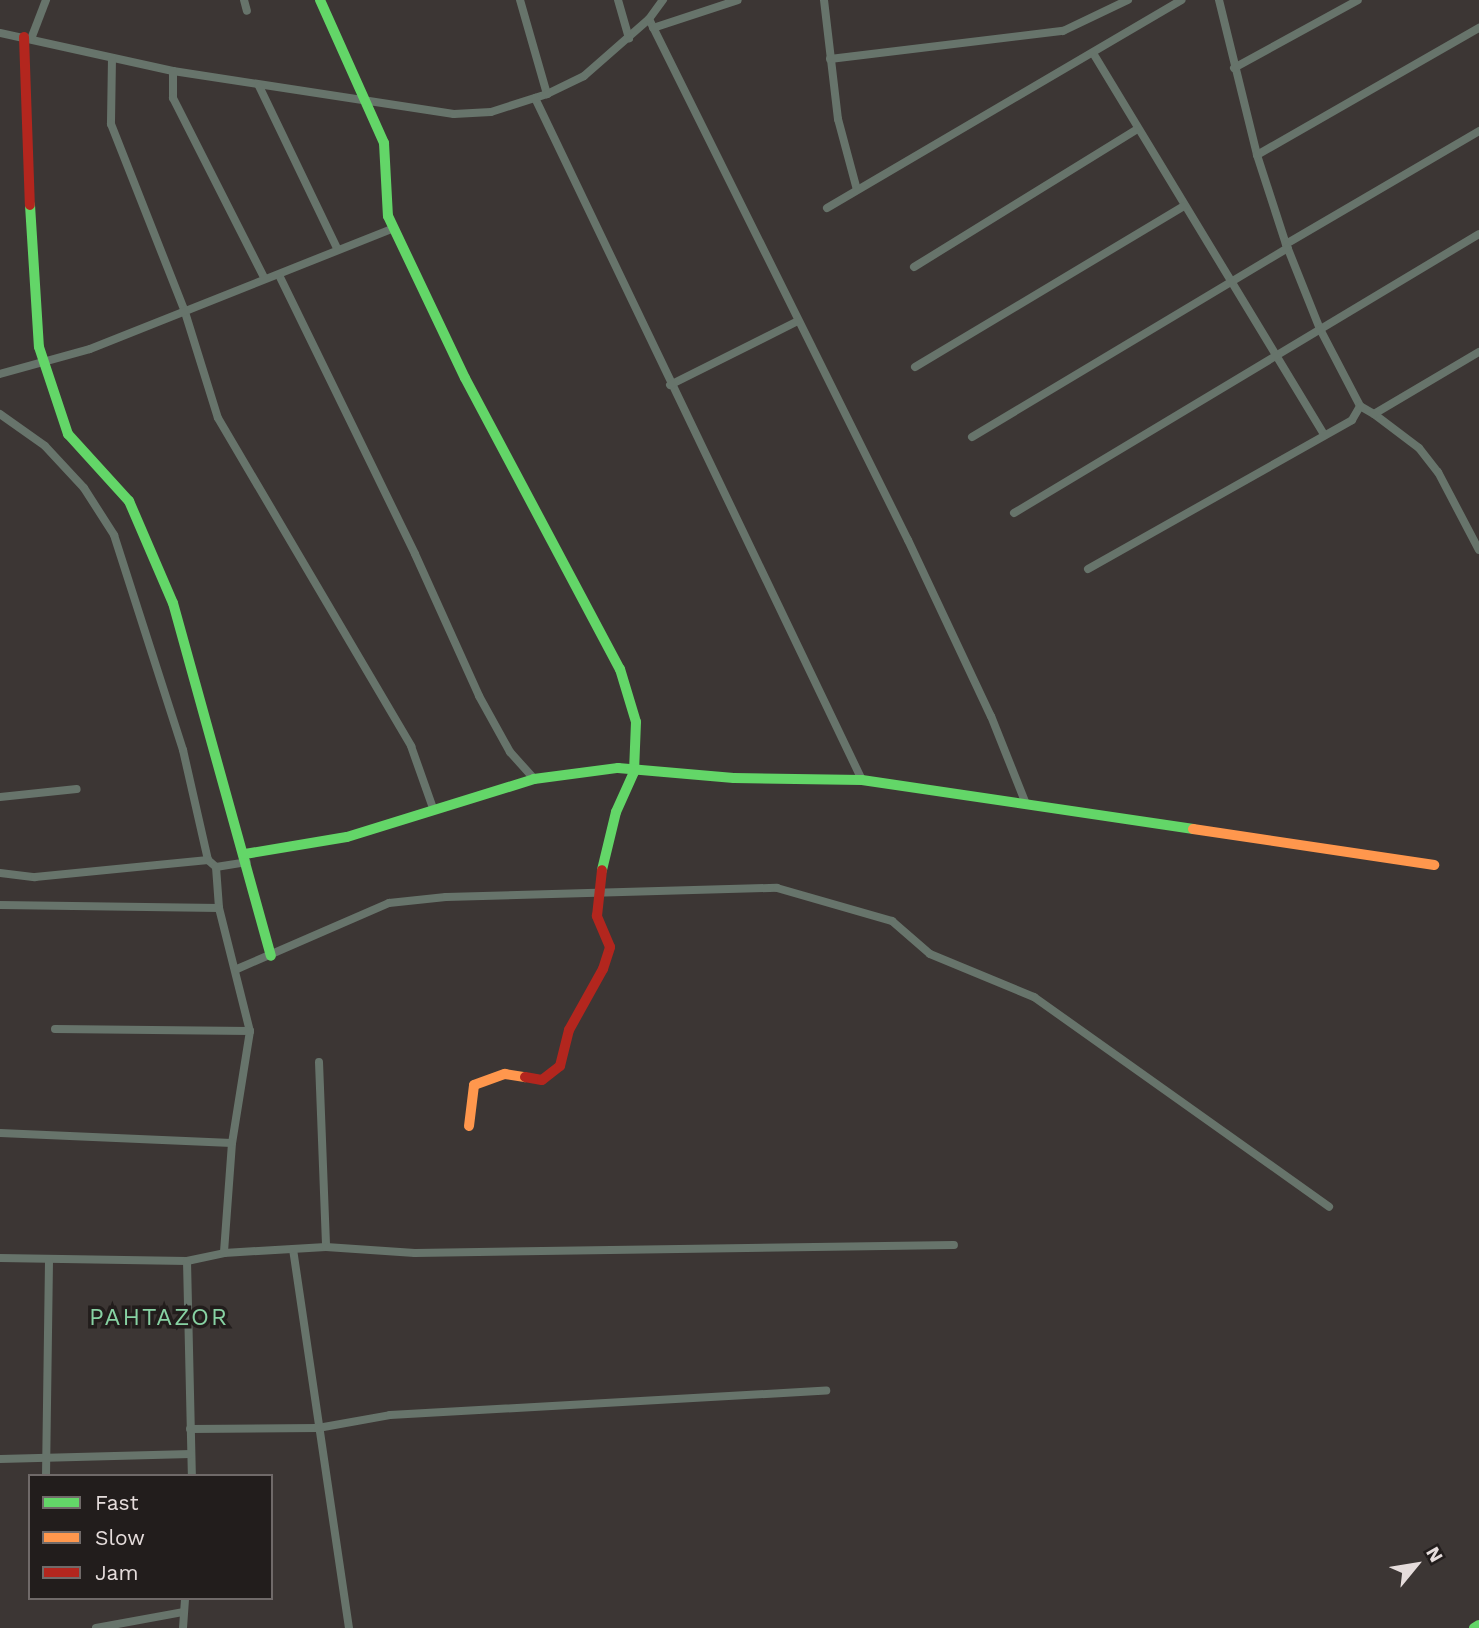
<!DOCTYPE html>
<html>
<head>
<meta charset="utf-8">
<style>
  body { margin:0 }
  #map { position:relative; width:1479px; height:1628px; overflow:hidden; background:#3c3634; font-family:"Work Sans",sans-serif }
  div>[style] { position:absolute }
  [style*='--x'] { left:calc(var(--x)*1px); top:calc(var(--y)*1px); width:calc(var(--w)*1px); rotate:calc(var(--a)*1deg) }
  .street>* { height:8px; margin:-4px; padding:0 4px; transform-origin:4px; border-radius:4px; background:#67746b }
  .fast>* { height:10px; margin:-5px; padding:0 5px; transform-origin:5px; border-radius:5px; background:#63d668 }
  .slow>* { height:10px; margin:-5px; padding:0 5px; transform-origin:5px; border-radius:5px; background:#ff974d }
  .jam>* { height:10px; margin:-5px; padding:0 5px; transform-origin:5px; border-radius:5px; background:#b3261e }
  span { translate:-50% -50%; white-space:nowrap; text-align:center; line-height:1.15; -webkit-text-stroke:7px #221d1c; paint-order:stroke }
  .quarter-label { font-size:24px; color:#87d2a3; letter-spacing:2px }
  .legend { position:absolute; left:28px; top:1474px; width:245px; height:126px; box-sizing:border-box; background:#221d1c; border:2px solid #706a69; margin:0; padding:9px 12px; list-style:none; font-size:21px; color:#e6dddc }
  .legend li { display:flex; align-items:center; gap:14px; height:35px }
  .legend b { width:35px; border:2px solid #706a69 }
  .north { position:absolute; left:1381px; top:1530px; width:70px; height:70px; -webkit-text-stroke:5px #221d1c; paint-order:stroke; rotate:60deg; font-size:19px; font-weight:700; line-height:28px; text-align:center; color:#e6dddc }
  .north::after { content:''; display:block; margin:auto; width:24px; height:32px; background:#e6dddc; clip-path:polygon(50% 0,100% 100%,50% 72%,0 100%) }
</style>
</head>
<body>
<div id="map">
  <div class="street">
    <i style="--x:244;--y:0;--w:11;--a:75"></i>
    <i style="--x:520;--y:0;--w:98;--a:74"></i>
    <i style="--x:618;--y:0;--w:40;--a:74"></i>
    <i style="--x:824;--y:0;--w:120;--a:83.3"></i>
    <i style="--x:838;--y:119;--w:73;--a:75"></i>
    <i style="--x:1219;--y:0;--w:160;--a:76.2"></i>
    <i style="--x:1257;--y:155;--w:94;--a:72"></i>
    <i style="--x:1286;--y:244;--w:92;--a:68.2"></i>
    <i style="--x:1320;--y:329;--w:87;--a:62.5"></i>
    <i style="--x:649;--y:19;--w:582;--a:63.57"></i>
    <i style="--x:908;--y:540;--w:195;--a:64.8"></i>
    <i style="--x:991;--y:716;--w:95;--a:68.3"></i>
    <i style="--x:653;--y:28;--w:89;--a:-18.2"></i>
    <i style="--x:0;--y:33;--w:177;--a:12.4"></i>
    <i style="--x:173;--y:71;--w:284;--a:8.7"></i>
    <i style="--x:454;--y:114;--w:37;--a:-3"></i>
    <i style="--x:491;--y:112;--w:59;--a:-17.8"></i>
    <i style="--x:547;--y:94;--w:41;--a:-25.9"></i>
    <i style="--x:584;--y:76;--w:86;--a:-41.2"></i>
    <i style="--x:649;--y:19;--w:24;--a:-54"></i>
    <i style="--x:31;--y:39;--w:42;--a:-69"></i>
    <i style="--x:1093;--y:53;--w:446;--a:58.8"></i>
    <i style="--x:112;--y:58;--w:66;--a:90.9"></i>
    <i style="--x:111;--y:124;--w:199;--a:68.5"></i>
    <i style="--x:184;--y:309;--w:114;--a:72.7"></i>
    <i style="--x:218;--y:418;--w:381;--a:59.5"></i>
    <i style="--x:411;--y:746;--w:66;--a:70.5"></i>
    <i style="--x:830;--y:59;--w:235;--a:-6.9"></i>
    <i style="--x:1063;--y:31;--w:72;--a:-25.5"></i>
    <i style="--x:1234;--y:68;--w:141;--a:-28.7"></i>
    <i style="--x:173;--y:71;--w:27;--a:90"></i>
    <i style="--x:173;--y:98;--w:201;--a:63.1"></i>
    <i style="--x:259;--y:86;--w:180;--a:64.3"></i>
    <i style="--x:535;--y:98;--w:756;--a:64.38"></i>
    <i style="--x:1257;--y:155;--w:256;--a:-29.8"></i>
    <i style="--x:827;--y:208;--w:411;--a:-30.4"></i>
    <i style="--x:1286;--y:244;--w:224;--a:-30.3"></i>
    <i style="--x:914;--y:267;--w:261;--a:-31.7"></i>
    <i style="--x:279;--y:275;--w:310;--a:64"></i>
    <i style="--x:415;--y:554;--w:156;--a:65.7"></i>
    <i style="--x:479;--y:696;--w:64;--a:61"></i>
    <i style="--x:510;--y:752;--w:36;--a:48"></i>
    <i style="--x:915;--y:367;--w:313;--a:-30.9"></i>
    <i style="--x:0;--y:374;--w:93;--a:-15.5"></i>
    <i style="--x:90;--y:349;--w:327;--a:-21.7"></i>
    <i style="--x:670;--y:385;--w:143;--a:-26.6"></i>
    <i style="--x:0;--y:414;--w:55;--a:35.4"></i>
    <i style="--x:45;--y:446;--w:57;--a:47.1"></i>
    <i style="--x:84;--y:488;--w:56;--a:57.4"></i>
    <i style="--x:114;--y:535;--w:226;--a:72.2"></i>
    <i style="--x:183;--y:750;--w:113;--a:77.2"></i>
    <i style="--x:208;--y:860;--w:11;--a:41"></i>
    <i style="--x:216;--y:867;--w:41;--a:85.8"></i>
    <i style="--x:219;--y:908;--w:127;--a:75.9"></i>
    <i style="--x:250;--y:1031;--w:113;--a:99.1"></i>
    <i style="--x:232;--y:1143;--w:110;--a:94.2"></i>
    <i style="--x:1374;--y:414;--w:56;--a:37.1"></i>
    <i style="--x:1419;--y:448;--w:31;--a:52"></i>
    <i style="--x:1438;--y:472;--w:88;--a:62.3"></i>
    <i style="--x:972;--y:437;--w:368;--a:-30.9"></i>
    <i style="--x:1014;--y:513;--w:542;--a:-30.96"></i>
    <i style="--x:1088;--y:569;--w:303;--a:-29.4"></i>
    <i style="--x:1352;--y:420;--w:16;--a:-60"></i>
    <i style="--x:1360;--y:406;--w:16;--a:30"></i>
    <i style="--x:1374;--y:414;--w:122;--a:-30.6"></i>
    <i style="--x:0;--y:797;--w:77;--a:-5.9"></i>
    <i style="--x:216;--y:867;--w:31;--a:-9"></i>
    <i style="--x:0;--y:873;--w:35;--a:7"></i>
    <i style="--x:35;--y:877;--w:174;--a:-5.6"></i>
    <i style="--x:0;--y:905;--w:219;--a:0.8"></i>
    <i style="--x:237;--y:969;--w:166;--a:-23.5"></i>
    <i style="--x:389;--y:903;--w:57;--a:-6"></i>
    <i style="--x:446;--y:897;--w:331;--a:-1.6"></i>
    <i style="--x:777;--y:888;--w:120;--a:16"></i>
    <i style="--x:892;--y:921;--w:50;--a:41"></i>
    <i style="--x:930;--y:954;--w:113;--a:22.5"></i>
    <i style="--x:1034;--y:997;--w:362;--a:35.4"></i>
    <i style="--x:55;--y:1029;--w:195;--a:0.6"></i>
    <i style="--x:319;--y:1062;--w:185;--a:87.8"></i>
    <i style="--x:0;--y:1133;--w:232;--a:2.5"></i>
    <i style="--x:293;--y:1249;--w:383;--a:81.6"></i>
    <i style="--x:0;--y:1258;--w:187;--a:0.9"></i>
    <i style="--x:187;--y:1261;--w:38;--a:-12"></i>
    <i style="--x:224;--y:1253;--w:102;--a:-3.4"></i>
    <i style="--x:326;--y:1247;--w:89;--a:3.9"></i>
    <i style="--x:415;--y:1253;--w:539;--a:-0.85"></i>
    <i style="--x:187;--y:1261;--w:215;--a:88.7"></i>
    <i style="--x:190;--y:1429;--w:128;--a:-0.4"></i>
    <i style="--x:318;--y:1428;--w:73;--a:-10.2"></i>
    <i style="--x:390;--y:1415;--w:437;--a:-3.2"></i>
    <i style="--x:0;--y:1459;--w:191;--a:-1.5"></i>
    <i style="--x:46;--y:1476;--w:215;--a:-89.2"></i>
    <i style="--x:96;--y:1628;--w:88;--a:-10.4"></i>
    <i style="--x:183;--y:1628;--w:30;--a:-86"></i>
  </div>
  <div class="fast">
    <i style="--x:320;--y:0;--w:157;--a:65.9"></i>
    <i style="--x:384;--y:143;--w:73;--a:86.9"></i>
    <i style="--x:388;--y:216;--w:179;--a:64.6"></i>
    <i style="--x:465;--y:378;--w:330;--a:62"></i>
    <i style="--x:620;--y:669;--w:55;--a:73.2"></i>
    <i style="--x:636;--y:722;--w:50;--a:92.3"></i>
    <i style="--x:634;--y:772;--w:44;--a:114.2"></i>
    <i style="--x:616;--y:812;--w:60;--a:103.6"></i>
    <i style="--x:30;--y:205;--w:142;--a:86.4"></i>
    <i style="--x:39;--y:347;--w:92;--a:71.6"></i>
    <i style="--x:68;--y:434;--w:91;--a:47.7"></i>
    <i style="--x:129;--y:501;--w:111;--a:66.7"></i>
    <i style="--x:173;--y:603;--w:366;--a:74.5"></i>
    <i style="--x:245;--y:854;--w:103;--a:-9.5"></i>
    <i style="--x:347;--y:837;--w:196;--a:-17.2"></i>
    <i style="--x:534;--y:779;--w:85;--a:-7.5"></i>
    <i style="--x:618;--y:768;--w:116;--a:4.9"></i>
    <i style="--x:734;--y:778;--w:128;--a:0.9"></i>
    <i style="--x:862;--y:780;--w:335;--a:8.4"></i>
    <i style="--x:1474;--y:1628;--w:6;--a:-31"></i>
  </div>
  <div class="slow">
    <i style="--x:1193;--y:829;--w:244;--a:8.5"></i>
    <i style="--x:469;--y:1126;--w:41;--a:-83"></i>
    <i style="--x:474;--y:1085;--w:33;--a:-20"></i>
    <i style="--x:505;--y:1074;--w:20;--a:9"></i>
  </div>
  <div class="jam">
    <i style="--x:24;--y:37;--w:168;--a:88"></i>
    <i style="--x:525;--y:1077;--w:17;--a:10"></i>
    <i style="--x:542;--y:1080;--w:23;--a:-38"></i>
    <i style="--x:560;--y:1066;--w:37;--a:-76"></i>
    <i style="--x:569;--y:1030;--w:70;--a:-60.9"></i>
    <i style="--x:603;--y:969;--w:23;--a:-72"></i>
    <i style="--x:610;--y:947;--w:34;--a:-113"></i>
    <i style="--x:597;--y:916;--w:46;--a:-83.8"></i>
  </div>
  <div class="quarter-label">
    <span style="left:159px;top:1318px">PAHTAZOR</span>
  </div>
  <ul class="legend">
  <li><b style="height:9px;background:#63d668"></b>Fast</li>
  <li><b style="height:9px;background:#ff974d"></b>Slow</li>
  <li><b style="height:9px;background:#b3261e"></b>Jam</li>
  </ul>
  <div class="north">N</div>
</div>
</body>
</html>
